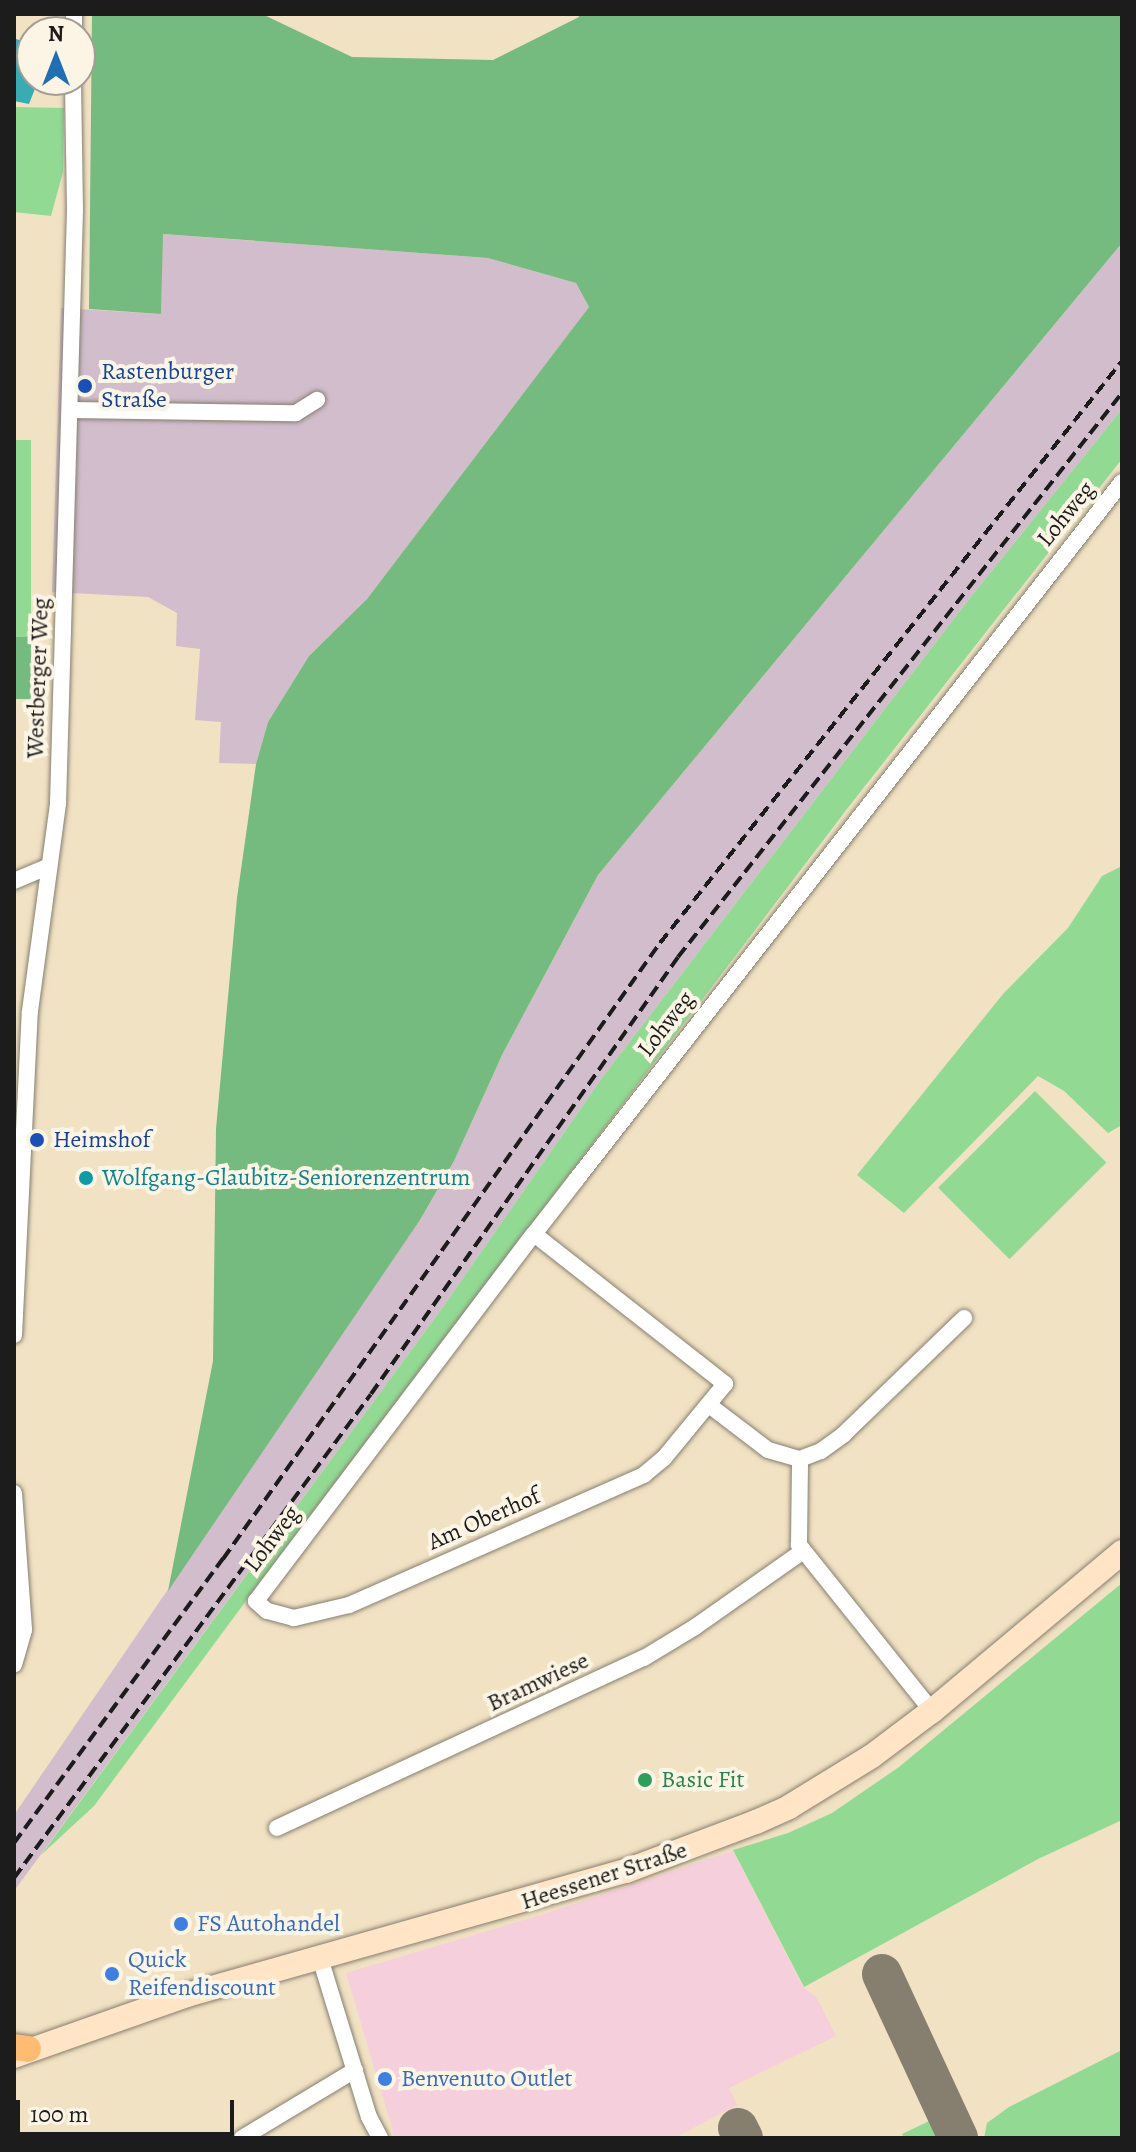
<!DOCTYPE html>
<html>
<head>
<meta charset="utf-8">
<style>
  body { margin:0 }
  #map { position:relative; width:1136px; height:2152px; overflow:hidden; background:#f1e2c3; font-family:Alegreya,serif }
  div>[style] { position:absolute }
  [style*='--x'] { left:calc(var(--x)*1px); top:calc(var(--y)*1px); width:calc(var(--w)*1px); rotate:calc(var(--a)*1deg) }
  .built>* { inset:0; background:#f5cfdb }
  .industrial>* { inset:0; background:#d1bdcc }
  .green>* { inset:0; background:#92da94; transform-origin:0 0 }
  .forest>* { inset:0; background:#75ba7e; transform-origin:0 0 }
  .water>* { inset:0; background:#39abb3 }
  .taxiway>* { height:40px; margin:-20px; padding:0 20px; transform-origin:20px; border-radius:20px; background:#867f70 }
  .roads { filter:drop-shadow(0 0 2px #867f70) drop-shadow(0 0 2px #867f70) }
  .minor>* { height:16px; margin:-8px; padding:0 8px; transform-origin:8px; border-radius:8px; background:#fff }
  .secondary>* { height:24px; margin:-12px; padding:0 12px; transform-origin:12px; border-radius:12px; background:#ffe4c6 }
  .primary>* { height:26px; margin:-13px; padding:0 13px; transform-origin:13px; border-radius:13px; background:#febb71 }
  .rail>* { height:4px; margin-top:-2px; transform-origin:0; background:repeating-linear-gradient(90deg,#1c1c1c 0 12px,transparent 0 18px) }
  .dots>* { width:22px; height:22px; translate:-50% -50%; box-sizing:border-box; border:4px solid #fcf5e5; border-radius:50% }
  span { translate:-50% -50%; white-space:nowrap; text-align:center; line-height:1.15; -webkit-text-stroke:8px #fcf5e5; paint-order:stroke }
  .transit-label { font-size:24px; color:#164399 }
  .left { translate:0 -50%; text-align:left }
  .street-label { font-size:24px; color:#1c1c1c }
  .culture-label { font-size:24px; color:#0d838f }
  .leisure-label { font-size:24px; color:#27864d }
  .shop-label { font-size:24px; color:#366cbe }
  .frame { position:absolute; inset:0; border:16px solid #1c1c1c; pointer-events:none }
  .north { position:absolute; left:16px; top:16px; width:80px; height:80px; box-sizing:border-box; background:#fcf5e5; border:2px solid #a29e95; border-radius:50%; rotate:0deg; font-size:22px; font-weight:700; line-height:32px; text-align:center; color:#1c1c1c }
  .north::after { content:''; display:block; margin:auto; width:28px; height:36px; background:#1f6fb2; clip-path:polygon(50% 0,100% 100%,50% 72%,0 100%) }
  .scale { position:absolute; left:16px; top:2100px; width:218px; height:36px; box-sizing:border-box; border:4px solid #1c1c1c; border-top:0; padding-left:10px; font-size:24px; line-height:28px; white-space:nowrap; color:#1c1c1c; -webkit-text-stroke:6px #fcf5e5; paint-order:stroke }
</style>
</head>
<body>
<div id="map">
  <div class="built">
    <i style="clip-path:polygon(733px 1851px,803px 1987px,817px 1998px,836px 2036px,729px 2088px,737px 2105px,674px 2138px,395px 2138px,346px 1973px,541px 1915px)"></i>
  </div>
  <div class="industrial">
    <i style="clip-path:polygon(162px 234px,488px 258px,576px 283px,589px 307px,367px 599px,309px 656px,268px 722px,256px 764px,219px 763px,221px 722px,195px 720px,200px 649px,176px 646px,177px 613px,148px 597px,52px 592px,61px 308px,161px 314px)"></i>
    <i style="clip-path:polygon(1122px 243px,1122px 409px,966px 603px,602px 1078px,443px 1307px,14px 1891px,14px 1815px,420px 1220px,454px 1161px,503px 1053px,598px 875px)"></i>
  </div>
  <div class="green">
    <i style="clip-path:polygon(14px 107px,64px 108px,63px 172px,51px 216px,14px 212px)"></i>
    <i style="clip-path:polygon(1122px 409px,1122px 459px,847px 809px,280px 1555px,94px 1806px,41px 1855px,443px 1307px,602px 1078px,966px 603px)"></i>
    <i style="left:31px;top:440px;width:197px;height:17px;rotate:90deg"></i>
    <i style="clip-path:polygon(1122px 866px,1122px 1125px,1108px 1133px,1064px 1091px,1038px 1076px,904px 1213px,857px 1175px,1003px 994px,1068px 928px,1102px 876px)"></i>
    <i style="left:1035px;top:1091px;width:101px;height:137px;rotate:45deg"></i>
    <i style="clip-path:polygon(1122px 1583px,1122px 1820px,1038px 1859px,804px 1987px,733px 1850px,788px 1833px,832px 1813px,899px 1767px)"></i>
    <i style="clip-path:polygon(1122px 2050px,1122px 2138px,984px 2138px,987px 2123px,1009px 2107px)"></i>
    <i style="clip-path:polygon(944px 2114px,955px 2138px,904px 2138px,902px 2134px)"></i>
  </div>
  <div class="forest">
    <i style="clip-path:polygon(92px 14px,262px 14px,352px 57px,493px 60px,579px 17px,578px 14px,1122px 14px,1122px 243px,598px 875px,503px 1053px,454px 1161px,420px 1220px,168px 1591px,213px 1361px,216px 1129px,237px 898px,256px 764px,268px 722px,309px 656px,367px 599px,589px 307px,576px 283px,488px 258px,163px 234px,161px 314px,89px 309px)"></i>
    <i style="left:14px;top:637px;width:17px;height:62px"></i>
  </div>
  <div class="water">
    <i style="clip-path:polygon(14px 38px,26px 43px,32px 51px,32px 80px,36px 80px,36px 86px,29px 104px,14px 101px)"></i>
  </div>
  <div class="taxiway">
    <i style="--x:882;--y:1974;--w:181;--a:65.1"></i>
    <i style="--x:738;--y:2128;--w:11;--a:63"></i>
  </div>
  <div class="roads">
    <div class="minor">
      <i style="--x:74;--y:32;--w:18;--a:-90"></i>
      <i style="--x:70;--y:410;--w:226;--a:0.8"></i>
      <i style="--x:296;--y:413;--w:25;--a:-32"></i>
      <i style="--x:14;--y:881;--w:36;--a:-23"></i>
      <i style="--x:534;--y:1234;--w:243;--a:38.1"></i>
      <i style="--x:725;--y:1384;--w:96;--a:129.5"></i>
      <i style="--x:664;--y:1458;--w:26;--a:140"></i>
      <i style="--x:644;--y:1475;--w:322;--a:156.2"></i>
      <i style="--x:349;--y:1605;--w:57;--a:166.7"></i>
      <i style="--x:294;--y:1618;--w:28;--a:-165"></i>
      <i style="--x:267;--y:1611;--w:15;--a:-138"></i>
      <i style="--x:256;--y:1601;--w:460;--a:-52.9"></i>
      <i style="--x:534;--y:1234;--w:68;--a:-52.1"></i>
      <i style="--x:576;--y:1180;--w:886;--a:-51.97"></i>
      <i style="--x:14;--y:1335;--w:324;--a:-87.2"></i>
      <i style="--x:30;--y:1011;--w:209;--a:-82.3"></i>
      <i style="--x:58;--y:804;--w:594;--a:-88.36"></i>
      <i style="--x:75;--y:210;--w:130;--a:-90.9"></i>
      <i style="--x:709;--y:1405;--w:74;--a:37.3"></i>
      <i style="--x:768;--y:1450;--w:33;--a:16"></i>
      <i style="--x:14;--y:1493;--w:137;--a:85.8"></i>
      <i style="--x:24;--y:1630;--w:36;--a:106"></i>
      <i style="--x:932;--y:1711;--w:213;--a:-128.7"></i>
      <i style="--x:799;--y:1545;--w:86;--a:-89.3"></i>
      <i style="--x:800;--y:1459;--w:22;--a:-21"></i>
      <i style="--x:821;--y:1451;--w:29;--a:-36"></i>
      <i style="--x:844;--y:1434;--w:167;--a:-44"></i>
      <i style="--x:277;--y:1828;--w:404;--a:-24.9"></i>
      <i style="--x:644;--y:1658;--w:60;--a:-31.3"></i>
      <i style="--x:695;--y:1627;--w:132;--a:-35.1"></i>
      <i style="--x:320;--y:1958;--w:166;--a:72.9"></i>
      <i style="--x:369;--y:2117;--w:24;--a:62"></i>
      <i style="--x:242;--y:2138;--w:132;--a:-31"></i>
    </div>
    <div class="secondary">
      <i style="--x:14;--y:2056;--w:183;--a:-19.4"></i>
      <i style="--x:187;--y:1995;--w:456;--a:-15.8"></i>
      <i style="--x:626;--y:1871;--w:139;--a:-20.7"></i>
      <i style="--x:756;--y:1822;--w:36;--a:-24"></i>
      <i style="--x:789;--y:1807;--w:97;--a:-31.6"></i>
      <i style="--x:872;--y:1756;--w:75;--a:-36.9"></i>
      <i style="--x:932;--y:1711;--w:248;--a:-39.9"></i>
    </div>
    <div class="primary">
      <i style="--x:14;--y:2047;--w:14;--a:8"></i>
    </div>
  </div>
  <div class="rail">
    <i style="--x:14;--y:1843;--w:353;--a:-53.7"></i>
    <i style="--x:223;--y:1559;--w:755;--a:-54.65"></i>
    <i style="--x:660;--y:943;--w:743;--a:-51.56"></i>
    <i style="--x:14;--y:1878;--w:601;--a:-53.59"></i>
    <i style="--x:371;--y:1394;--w:534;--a:-54.91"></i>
    <i style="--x:678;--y:957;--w:718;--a:-51.79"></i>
  </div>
  <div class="dots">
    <i style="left:85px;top:386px;background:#1a4fb4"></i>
    <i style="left:37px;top:1140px;background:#1a4fb4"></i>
    <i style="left:86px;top:1178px;background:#0f9aa8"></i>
    <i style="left:645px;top:1780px;background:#2e9e5b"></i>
    <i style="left:181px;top:1924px;background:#3f7fe0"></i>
    <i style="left:112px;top:1974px;background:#3f7fe0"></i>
    <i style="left:385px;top:2079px;background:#3f7fe0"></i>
  </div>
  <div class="transit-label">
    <span class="left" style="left:101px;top:386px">Rastenburger<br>Straße</span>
    <span class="left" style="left:53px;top:1140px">Heimshof</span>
  </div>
  <div class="street-label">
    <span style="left:1066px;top:514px;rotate:-51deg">Lohweg</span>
    <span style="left:38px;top:678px;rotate:-88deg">Westberger Weg</span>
    <span style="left:666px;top:1024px;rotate:-52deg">Lohweg</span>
    <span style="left:484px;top:1519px;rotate:-24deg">Am Oberhof</span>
    <span style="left:272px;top:1539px;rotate:-53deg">Lohweg</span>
    <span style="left:538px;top:1682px;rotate:-25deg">Bramwiese</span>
    <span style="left:604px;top:1876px;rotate:-18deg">Heessener Straße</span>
  </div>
  <div class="culture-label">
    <span class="left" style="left:102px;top:1178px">Wolfgang-Glaubitz-Seniorenzentrum</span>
  </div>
  <div class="leisure-label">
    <span class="left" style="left:661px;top:1780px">Basic Fit</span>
  </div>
  <div class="shop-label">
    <span class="left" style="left:197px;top:1924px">FS Autohandel</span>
    <span class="left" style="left:128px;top:1974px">Quick<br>Reifendiscount</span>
    <span class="left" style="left:401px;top:2079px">Benvenuto Outlet</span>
  </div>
  <div class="frame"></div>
  <div class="north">N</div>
  <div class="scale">100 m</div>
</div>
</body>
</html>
